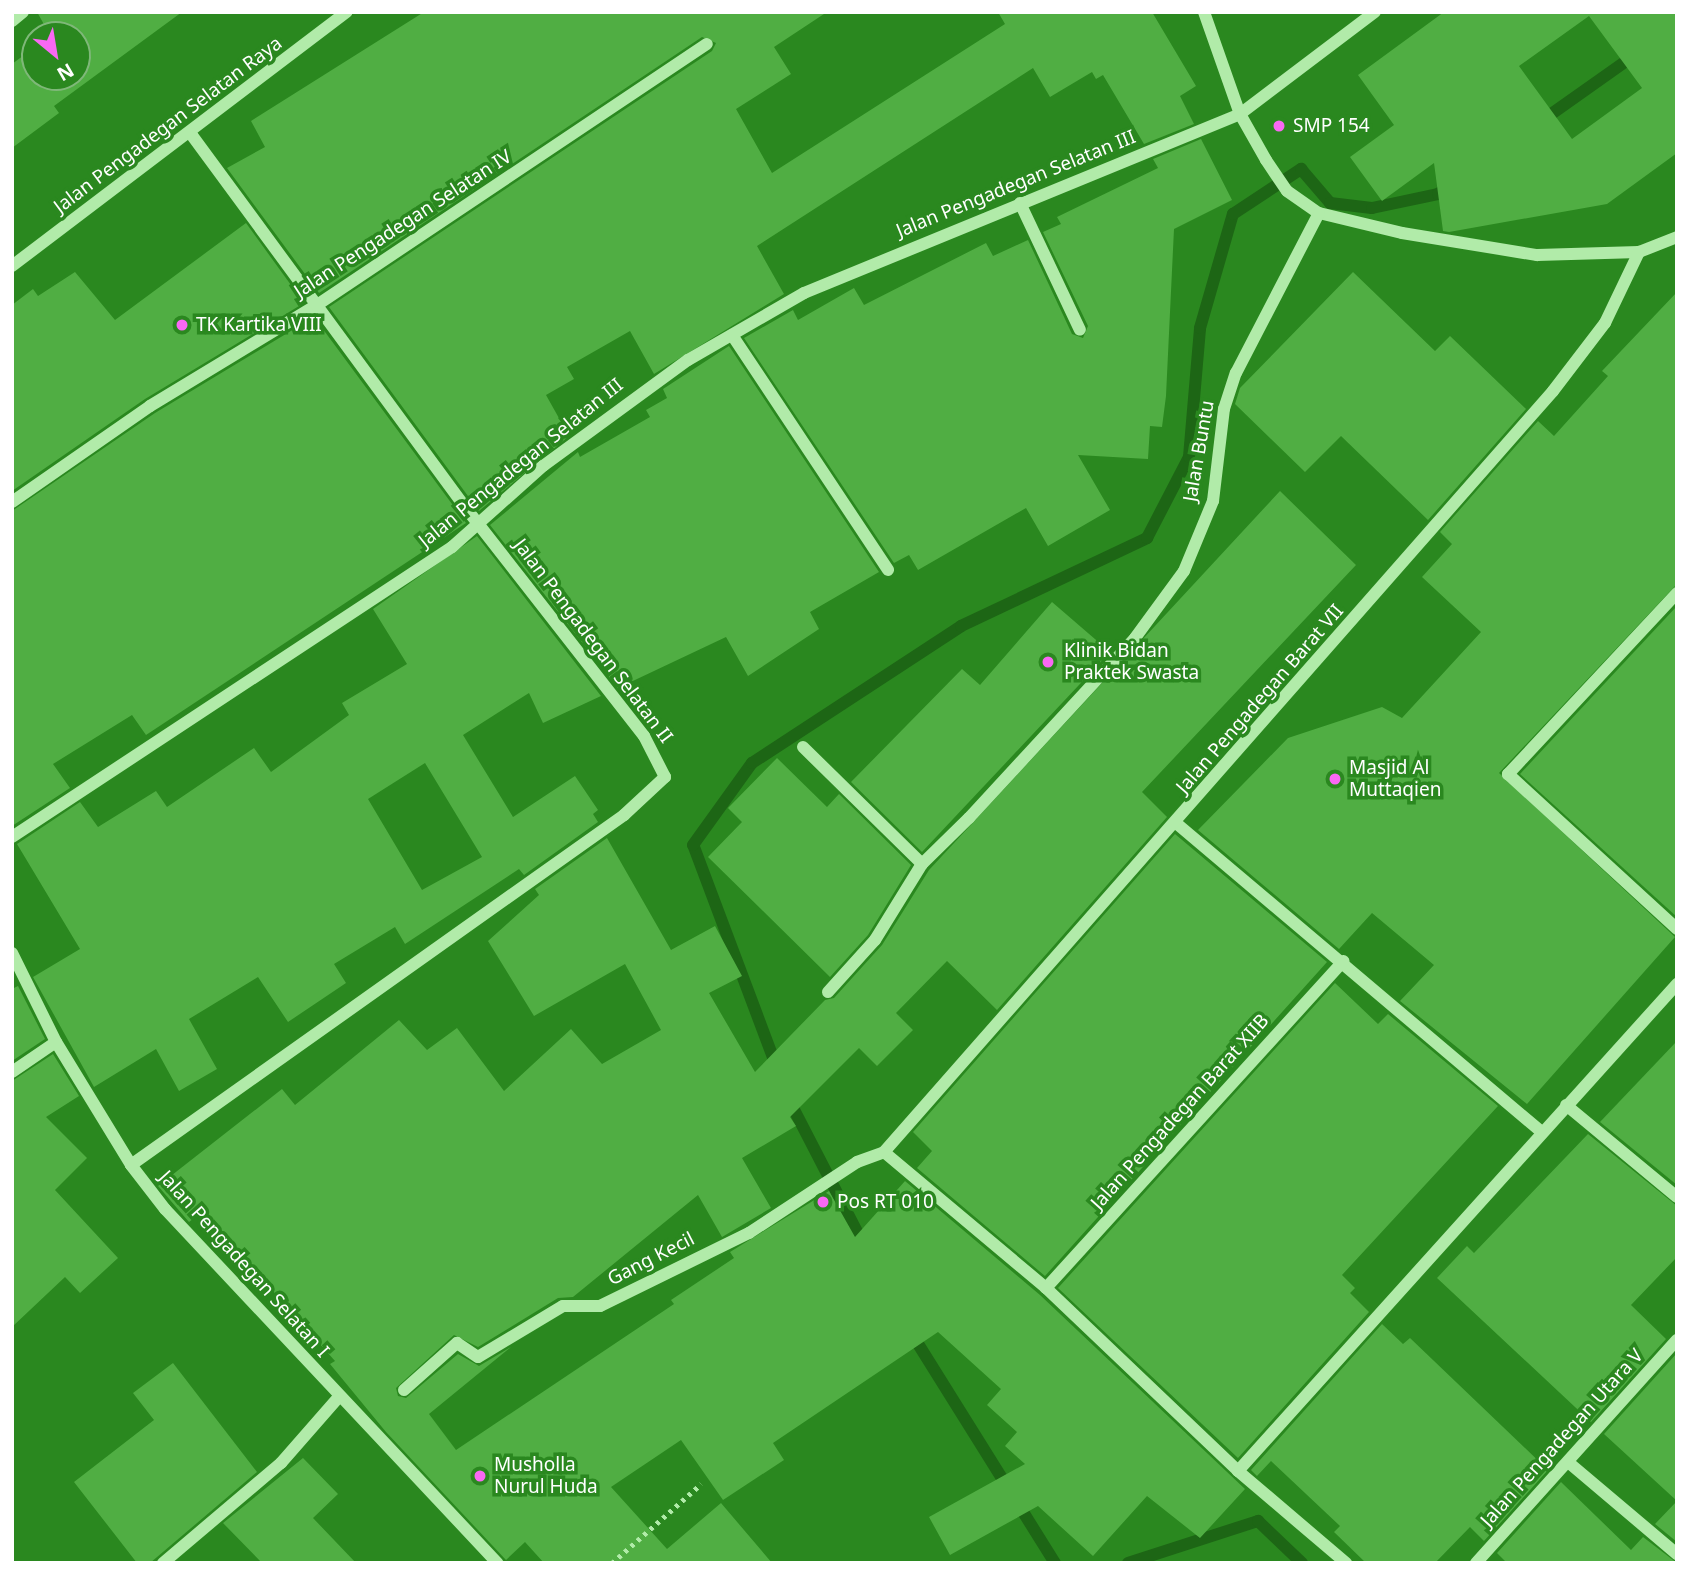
<!DOCTYPE html>
<html>
<head>
<meta charset="utf-8">
<style>
  body { margin:0 }
  #map { position:relative; width:1689px; height:1575px; overflow:hidden; background:#2a881f; font-family:"Noto Sans",sans-serif }
  div>[style] { position:absolute }
  [style*='--x'] { left:calc(var(--x)*1px); top:calc(var(--y)*1px); width:calc(var(--w)*1px); rotate:calc(var(--a)*1deg) }
  .stream>* { height:12px; margin:-6px; padding:0 6px; transform-origin:6px; border-radius:6px; background:#1d6615 }
  .building>* { inset:0; background:#50ae43 }
  .path>* { height:4.5px; margin-top:-2.25px; transform-origin:0; background:repeating-linear-gradient(90deg,#b1eba9 0 3.5px,transparent 0 8.5px) }
  .minor>* { height:12px; margin:-6px; padding:0 6px; transform-origin:6px; border-radius:6px; background:#b1eba9 }
  .dots>* { width:19px; height:19px; translate:-50% -50%; box-sizing:border-box; border:4px solid #2a881f; border-radius:50% }
  span { translate:-50% -50%; white-space:nowrap; text-align:center; line-height:1.15; -webkit-text-stroke:7px #2a881f; paint-order:stroke }
  .street-label { font-size:19px; color:#fff }
  .poi-label { font-size:19px; color:#fff }
  .left { translate:0 -50%; text-align:left }
  .frame { position:absolute; inset:0; border:14px solid #fff; pointer-events:none }
  .north { position:absolute; left:21px; top:21px; width:70px; height:70px; box-sizing:border-box; background:#2a881f; border:2px solid #7fb879; border-radius:50%; rotate:150deg; font-size:19px; font-weight:700; line-height:28px; text-align:center; color:#fff }
  .north::after { content:''; display:block; margin:auto; width:24px; height:32px; background:#f968f3; clip-path:polygon(50% 0,100% 100%,50% 72%,0 100%) }
</style>
</head>
<body>
<div id="map">
  <div class="stream">
    <i style="--x:1540;--y:122;--w:118;--a:-35.3"></i>
    <i style="--x:777;--y:1068;--w:238;--a:-110.6"></i>
    <i style="--x:693;--y:845;--w:101;--a:-54.3"></i>
    <i style="--x:752;--y:763;--w:250;--a:-33.2"></i>
    <i style="--x:961;--y:626;--w:206;--a:-25.3"></i>
    <i style="--x:1147;--y:538;--w:91;--a:-62.6"></i>
    <i style="--x:1189;--y:457;--w:129;--a:-85.1"></i>
    <i style="--x:1200;--y:328;--w:119;--a:-73.9"></i>
    <i style="--x:1233;--y:214;--w:82;--a:-33.5"></i>
    <i style="--x:1301;--y:169;--w:45;--a:49.5"></i>
    <i style="--x:1330;--y:203;--w:42;--a:6.8"></i>
    <i style="--x:1372;--y:208;--w:67;--a:-12"></i>
    <i style="--x:1438;--y:194;--w:15;--a:-37"></i>
    <i style="--x:788;--y:1098;--w:168;--a:62.7"></i>
    <i style="--x:910;--y:1331;--w:274;--a:58"></i>
    <i style="--x:1128;--y:1563;--w:137;--a:-17.9"></i>
    <i style="--x:1258;--y:1521;--w:61;--a:43.7"></i>
  </div>
  <div class="building">
    <i style="clip-path:polygon(37px 12px,182px 12px,54px 106px,59px 113px,12px 148px,12px 64px,35px 47px,35px 77px,77px 77px,77px 35px,50px 35px)"></i>
    <i style="clip-path:polygon(424px 12px,827px 12px,774px 47px,791px 74px,736px 109px,772px 173px,1005px 24px,998px 12px,1152px 12px,1196px 86px,1180px 96px,1194px 124px,1144px 144px,1103px 75px,1096px 79px,1092px 72px,1050px 97px,1033px 68px,757px 246px,784px 294px,654px 374px,630px 331px,567px 367px,574px 379px,546px 395px,569px 436px,479px 511px,329px 307px,712px 51px,716px 43px,702px 37px,319px 293px,227px 168px,265px 147px,251px 121px)"></i>
    <i style="clip-path:polygon(evenodd,1444px 12px,1677px 12px,1677px 153px,1607px 204px,1449px 232px,1443px 231px,1434px 163px,1382px 201px,1350px 157px,1394px 125px,1358px 75px,1444px 12px,1589px 16px,1642px 88px,1572px 139px,1519px 66px,1589px 16px)"></i>
    <i style="clip-path:polygon(1201px 139px,1232px 200px,1174px 229px,1166px 396px,1162px 427px,1150px 426px,1148px 459px,1078px 455px,1110px 510px,1048px 546px,1026px 508px,918px 570px,909px 555px,894px 563px,744px 338px,793px 310px,798px 320px,854px 288px,864px 305px,986px 243px,993px 256px,1028px 240px,1072px 334px,1083px 338px,1088px 326px,1043px 232px,1061px 224px,1057px 217px,1158px 168px,1153px 159px)"></i>
    <i style="clip-path:polygon(246px 223px,304px 303px,145px 399px,12px 491px,12px 305px,33px 289px,38px 296px,75px 272px,115px 320px)"></i>
    <i style="clip-path:polygon(1353px 272px,1435px 351px,1450px 336px,1526px 409px,1428px 520px,1341px 436px,1305px 472px,1235px 404px,1240px 388px)"></i>
    <i style="clip-path:polygon(1677px 292px,1677px 584px,1499px 773px,1675px 937px,1527px 1104px,1400px 1001px,1434px 965px,1372px 913px,1339px 949px,1198px 830px,1288px 738px,1382px 707px,1402px 718px,1481px 632px,1422px 577px,1452px 544px,1440px 532px,1538px 421px,1554px 436px,1608px 376px,1602px 371px)"></i>
    <i style="clip-path:polygon(314px 317px,466px 523px,146px 735px,132px 715px,53px 764px,70px 788px,12px 826px,12px 511px,155px 413px)"></i>
    <i style="clip-path:polygon(729px 346px,879px 572px,810px 612px,819px 629px,748px 676px,726px 637px,618px 688px,490px 525px,578px 452px,580px 457px,650px 417px,646px 410px,667px 398px,663px 389px)"></i>
    <i style="clip-path:polygon(1280px 491px,1356px 565px,1142px 792px,1167px 817px,997px 1010px,947px 961px,896px 1013px,913px 1030px,877px 1066px,859px 1048px,790px 1117px,796px 1126px,742px 1158px,771px 1208px,722px 1237px,698px 1195px,573px 1297px,558px 1298px,478px 1347px,454px 1335px,396px 1388px,398px 1396px,406px 1398px,458px 1354px,479px 1366px,511px 1347px,429px 1414px,456px 1450px,674px 1304px,671px 1300px,734px 1258px,730px 1252px,829px 1191px,855px 1237px,905px 1181px,1040px 1295px,1245px 1489px,1200px 1538px,1147px 1496px,1093px 1556px,1038px 1506px,950px 1555px,929px 1517px,1025px 1464px,1005px 1446px,1017px 1432px,987px 1405px,1001px 1389px,938px 1332px,773px 1443px,784px 1460px,723px 1500px,681px 1440px,611px 1487px,667px 1549px,721px 1503px,772px 1563px,544px 1563px,525px 1542px,506px 1560px,386px 1432px,330px 1364px,335px 1361px,223px 1235px,201px 1213px,189px 1222px,158px 1186px,282px 1089px,295px 1105px,399px 1020px,427px 1050px,457px 1028px,504px 1091px,571px 1029px,602px 1064px,661px 1030px,625px 964px,534px 1016px,488px 941px,539px 895px,535px 889px,607px 838px,671px 950px,715px 926px,742px 976px,709px 993px,755px 1072px,825px 1000px,834px 998px,882px 945px,929px 870px)"></i>
    <i style="clip-path:polygon(evenodd,477px 536px,601px 696px,543px 723px,529px 693px,463px 735px,513px 817px,575px 776px,598px 810px,593px 814px,598px 822px,524px 875px,519px 869px,405px 944px,395px 927px,334px 964px,346px 983px,288px 1022px,258px 977px,189px 1019px,217px 1069px,179px 1091px,156px 1049px,94px 1087px,33px 977px,80px 949px,17px 844px,80px 802px,98px 827px,156px 791px,167px 807px,254px 748px,271px 772px,349px 715px,342px 703px,407px 664px,373px 609px,477px 536px,425px 763px,482px 857px,422px 890px,368px 799px,425px 763px)"></i>
    <i style="clip-path:polygon(1052px 602px,1110px 652px,922px 852px,851px 782px,962px 669px,980px 685px)"></i>
    <i style="clip-path:polygon(1677px 606px,1677px 917px,1520px 774px)"></i>
    <i style="clip-path:polygon(777px 758px,827px 807px,839px 794px,911px 865px,868px 935px,830px 977px,708px 857px,742px 822px,728px 808px)"></i>
    <i style="clip-path:polygon(1175px 834px,1327px 962px,1045px 1276px,917px 1168px,932px 1151px,913px 1132px)"></i>
    <i style="clip-path:polygon(1335px 983px,1378px 1024px,1388px 1014px,1498px 1106px,1342px 1275px,1355px 1288px,1350px 1293px,1369px 1312px,1238px 1458px,1058px 1288px)"></i>
    <i style="clip-path:polygon(18px 986px,45px 1039px,12px 1061px,12px 989px)"></i>
    <i style="clip-path:polygon(1677px 1041px,1677px 1185px,1600px 1122px)"></i>
    <i style="clip-path:polygon(53px 1054px,79px 1096px,46px 1117px,87px 1158px,55px 1190px,118px 1258px,80px 1293px,65px 1277px,12px 1327px,12px 1081px)"></i>
    <i style="clip-path:polygon(1588px 1134px,1677px 1206px,1677px 1257px,1631px 1305px,1666px 1339px,1591px 1422px,1437px 1278px,1467px 1246px,1474px 1253px)"></i>
    <i style="clip-path:polygon(1382px 1324px,1403px 1344px,1410px 1338px,1548px 1470px,1484px 1541px,1470px 1527px,1435px 1563px,1366px 1563px,1334px 1532px,1340px 1526px,1271px 1461px,1257px 1476px,1251px 1470px)"></i>
    <i style="clip-path:polygon(1677px 1353px,1677px 1542px,1655px 1524px,1677px 1501px,1604px 1434px)"></i>
    <i style="clip-path:polygon(173px 1363px,257px 1472px,150px 1563px,137px 1563px,74px 1482px,154px 1420px,133px 1393px)"></i>
    <i style="clip-path:polygon(303px 1458px,338px 1494px,313px 1518px,356px 1563px,262px 1563px,223px 1523px)"></i>
    <i style="clip-path:polygon(1561px 1482px,1631px 1550px,1643px 1537px,1677px 1563px,1507px 1563px,1497px 1553px)"></i>
  </div>
  <div class="path">
    <i style="--x:612;--y:1563;--w:119;--a:-41.6"></i>
  </div>
  <div class="minor">
    <i style="--x:1204;--y:12;--w:108;--a:70.6"></i>
    <i style="--x:1240;--y:114;--w:53;--a:60.5"></i>
    <i style="--x:1266;--y:160;--w:37;--a:56"></i>
    <i style="--x:1287;--y:191;--w:39;--a:35"></i>
    <i style="--x:1319;--y:213;--w:85;--a:13.5"></i>
    <i style="--x:1402;--y:233;--w:137;--a:9.3"></i>
    <i style="--x:1537;--y:255;--w:102;--a:-1.7"></i>
    <i style="--x:1639;--y:252;--w:41;--a:-21.5"></i>
    <i style="--x:12;--y:21;--w:14;--a:-39"></i>
    <i style="--x:1020;--y:203;--w:140;--a:64.7"></i>
    <i style="--x:12;--y:266;--w:420;--a:-37.2"></i>
    <i style="--x:732;--y:335;--w:282;--a:56.4"></i>
    <i style="--x:12;--y:502;--w:168;--a:-34.8"></i>
    <i style="--x:150;--y:406;--w:195;--a:-31.2"></i>
    <i style="--x:317;--y:305;--w:469;--a:-33.8"></i>
    <i style="--x:1677;--y:593;--w:248;--a:133"></i>
    <i style="--x:1508;--y:774;--w:229;--a:42.5"></i>
    <i style="--x:803;--y:747;--w:167;--a:44.5"></i>
    <i style="--x:922;--y:864;--w:66;--a:-44.4"></i>
    <i style="--x:969;--y:818;--w:245;--a:-47.3"></i>
    <i style="--x:1135;--y:638;--w:83;--a:-53.8"></i>
    <i style="--x:1184;--y:571;--w:76;--a:-67.5"></i>
    <i style="--x:1213;--y:501;--w:93;--a:-83.2"></i>
    <i style="--x:1224;--y:409;--w:38;--a:-72"></i>
    <i style="--x:1236;--y:373;--w:180;--a:-62.6"></i>
    <i style="--x:1176;--y:823;--w:479;--a:40.2"></i>
    <i style="--x:12;--y:837;--w:527;--a:-33.39"></i>
    <i style="--x:452;--y:547;--w:122;--a:-41.7"></i>
    <i style="--x:543;--y:466;--w:180;--a:-36.2"></i>
    <i style="--x:688;--y:360;--w:134;--a:-30"></i>
    <i style="--x:804;--y:293;--w:471;--a:-22.3"></i>
    <i style="--x:1240;--y:114;--w:169;--a:-37.1"></i>
    <i style="--x:12;--y:953;--w:99;--a:63.7"></i>
    <i style="--x:56;--y:1042;--w:144;--a:58.6"></i>
    <i style="--x:131;--y:1165;--w:56;--a:52.3"></i>
    <i style="--x:165;--y:1209;--w:486;--a:46.8"></i>
    <i style="--x:828;--y:992;--w:70;--a:-47.9"></i>
    <i style="--x:875;--y:940;--w:89;--a:-58.3"></i>
    <i style="--x:12;--y:1072;--w:53;--a:-34.3"></i>
    <i style="--x:1566;--y:1105;--w:144;--a:39.7"></i>
    <i style="--x:884;--y:1152;--w:212;--a:40"></i>
    <i style="--x:1046;--y:1288;--w:265;--a:43.6"></i>
    <i style="--x:1238;--y:1471;--w:142;--a:40.4"></i>
    <i style="--x:131;--y:1165;--w:605;--a:-35.37"></i>
    <i style="--x:624;--y:815;--w:56;--a:-42.8"></i>
    <i style="--x:665;--y:777;--w:46;--a:-117.1"></i>
    <i style="--x:644;--y:736;--w:291;--a:-128"></i>
    <i style="--x:465;--y:507;--w:463;--a:-126.3"></i>
    <i style="--x:1046;--y:1288;--w:442;--a:-47.7"></i>
    <i style="--x:404;--y:1390;--w:71;--a:-41.6"></i>
    <i style="--x:457;--y:1343;--w:25;--a:34"></i>
    <i style="--x:478;--y:1357;--w:99;--a:-31"></i>
    <i style="--x:563;--y:1306;--w:37;--a:0"></i>
    <i style="--x:600;--y:1306;--w:166;--a:-26.1"></i>
    <i style="--x:749;--y:1233;--w:129;--a:-33.3"></i>
    <i style="--x:857;--y:1162;--w:29;--a:-20"></i>
    <i style="--x:884;--y:1152;--w:1013;--a:-48.68"></i>
    <i style="--x:1553;--y:391;--w:86;--a:-52.6"></i>
    <i style="--x:1605;--y:323;--w:79;--a:-64.4"></i>
    <i style="--x:1568;--y:1462;--w:143;--a:40.2"></i>
    <i style="--x:1238;--y:1471;--w:656;--a:-47.97"></i>
    <i style="--x:163;--y:1563;--w:155;--a:-40.3"></i>
    <i style="--x:281;--y:1463;--w:86;--a:-48.8"></i>
    <i style="--x:1476;--y:1563;--w:300;--a:-48"></i>
  </div>
  <div class="dots">
    <i style="left:1279px;top:126px;background:#f968f3"></i>
    <i style="left:182px;top:325px;background:#f968f3"></i>
    <i style="left:1048px;top:662px;background:#f968f3"></i>
    <i style="left:1335px;top:779px;background:#f968f3"></i>
    <i style="left:823px;top:1202px;background:#f968f3"></i>
    <i style="left:480px;top:1476px;background:#f968f3"></i>
  </div>
  <div class="street-label">
    <span style="left:168px;top:125px;rotate:-37deg">Jalan Pengadegan Selatan Raya</span>
    <span style="left:1016px;top:184px;rotate:-22deg">Jalan Pengadegan Selatan III</span>
    <span style="left:403px;top:224px;rotate:-33deg">Jalan Pengadegan Selatan IV</span>
    <span style="left:1199px;top:451px;rotate:-80deg">Jalan Buntu</span>
    <span style="left:521px;top:463px;rotate:-39deg">Jalan Pengadegan Selatan III</span>
    <span style="left:593px;top:641px;rotate:53deg">Jalan Pengadegan Selatan II</span>
    <span style="left:1260px;top:699px;rotate:-49deg">Jalan Pengadegan Barat VII</span>
    <span style="left:1180px;top:1112px;rotate:-48deg">Jalan Pengadegan Barat XIIB</span>
    <span style="left:651px;top:1259px;rotate:-27deg">Gang Kecil</span>
    <span style="left:244px;top:1264px;rotate:48deg">Jalan Pengadegan Selatan I</span>
    <span style="left:1562px;top:1438px;rotate:-48deg">Jalan Pengadegan Utara V</span>
  </div>
  <div class="poi-label">
    <span class="left" style="left:1293px;top:126px">SMP 154</span>
    <span class="left" style="left:196px;top:325px">TK Kartika VIII</span>
    <span class="left" style="left:1064px;top:662px">Klinik Bidan<br>Praktek Swasta</span>
    <span class="left" style="left:1349px;top:779px">Masjid Al<br>Muttaqien</span>
    <span class="left" style="left:837px;top:1202px">Pos RT 010</span>
    <span class="left" style="left:494px;top:1476px">Musholla<br>Nurul Huda</span>
  </div>
  <div class="frame"></div>
  <div class="north">N</div>
</div>
</body>
</html>
